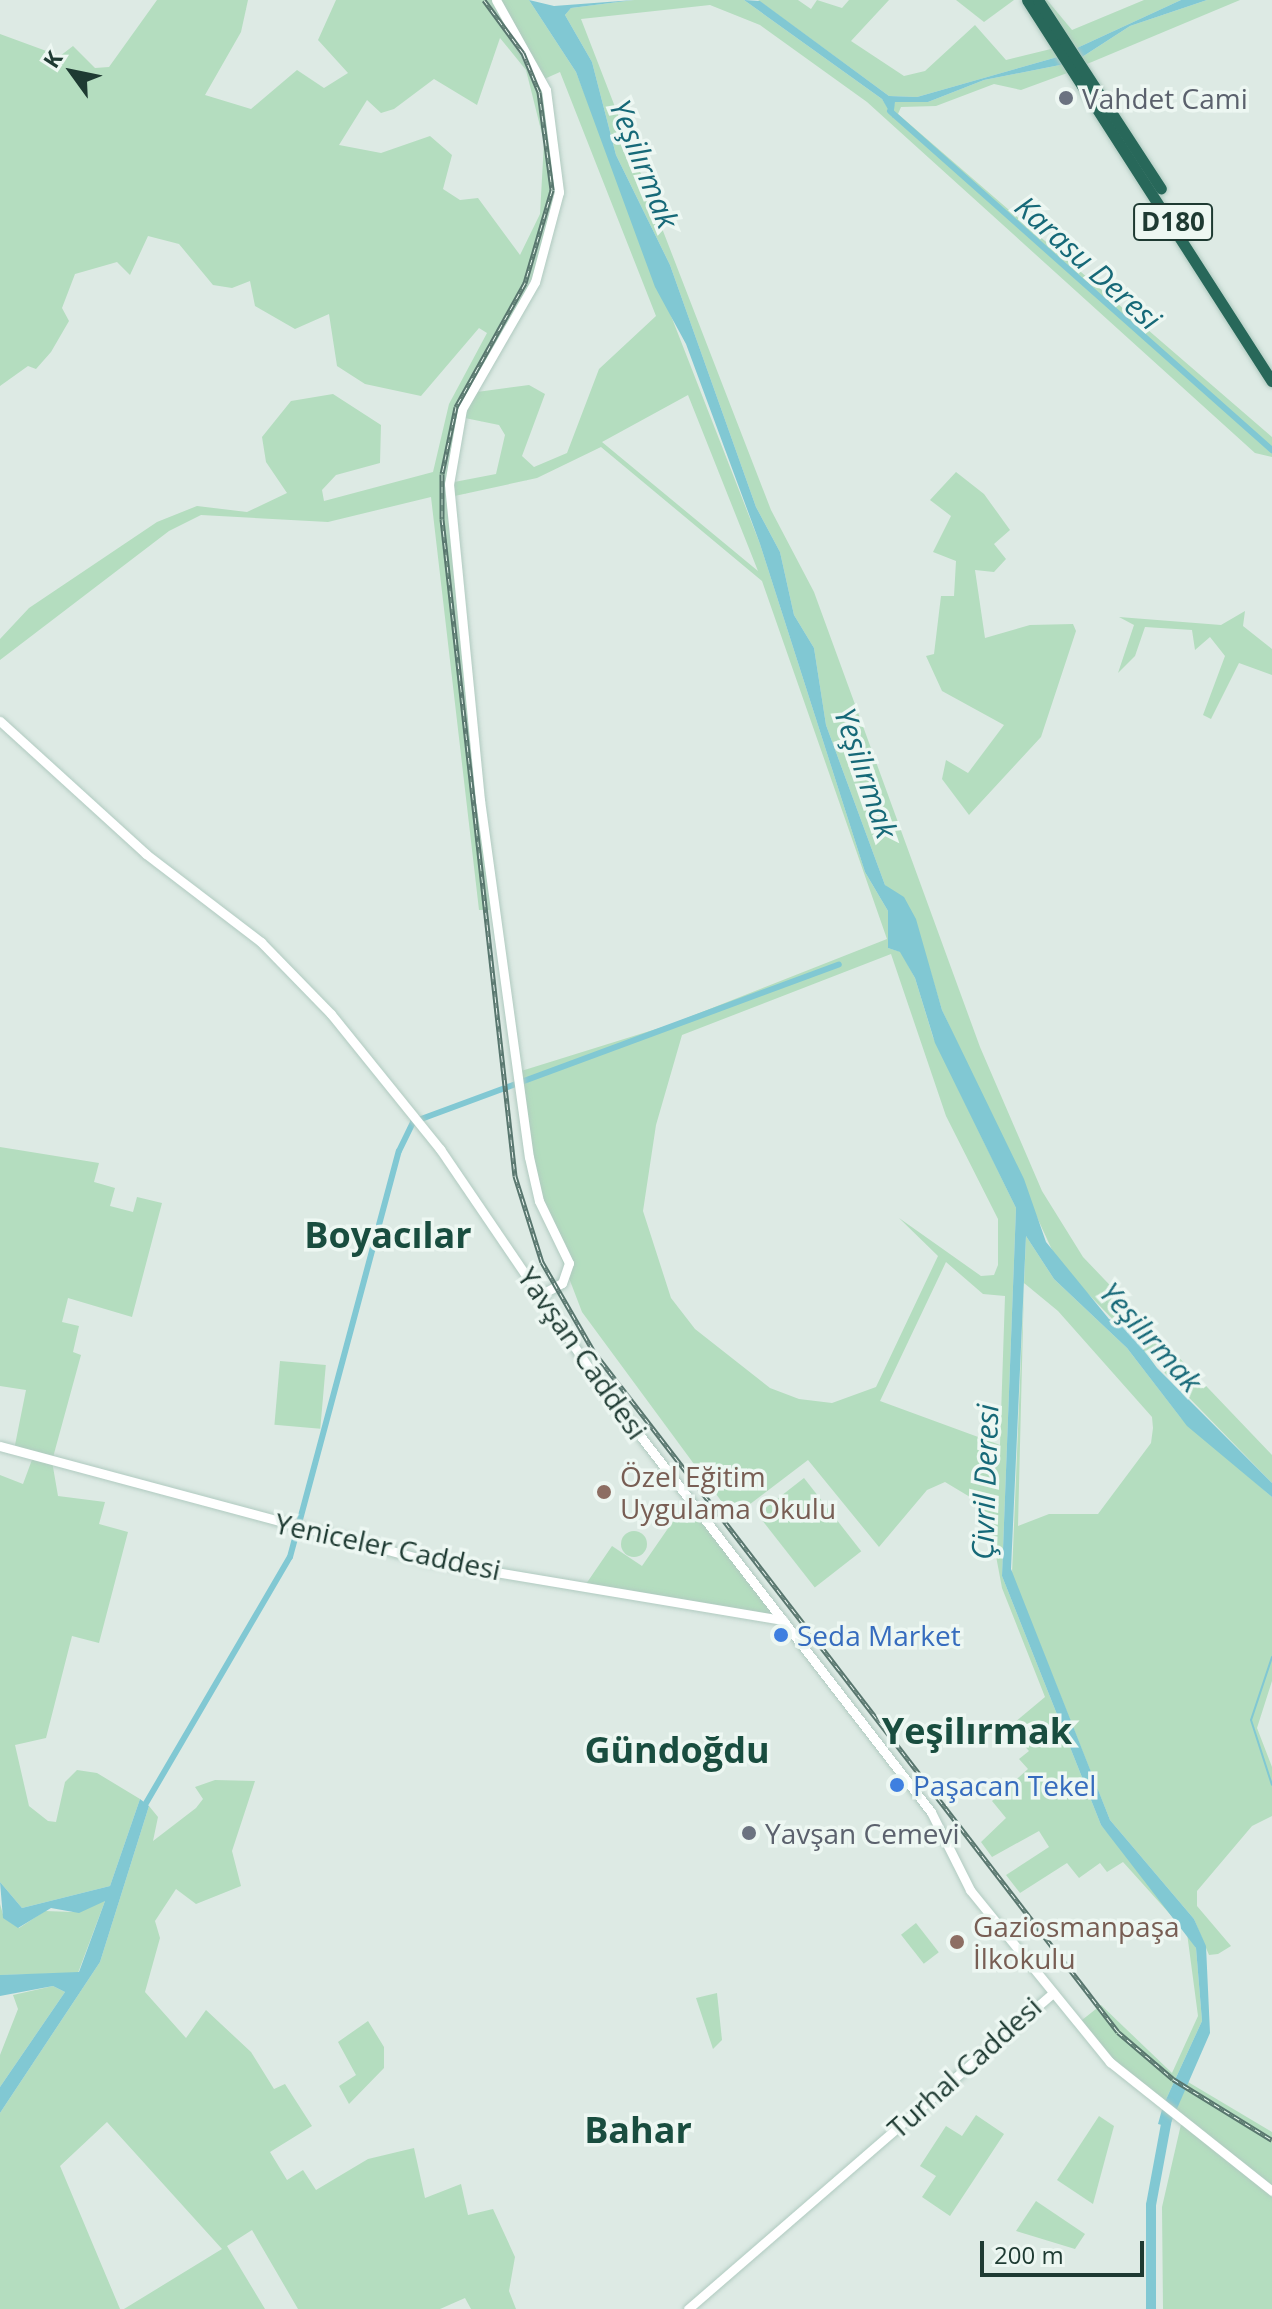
<!DOCTYPE html>
<html>
<head>
<meta charset="utf-8">
<style>
  body { margin:0 }
  #map { position:relative; width:1272px; height:2309px; overflow:hidden; background:#ddeae4; font-family:"Open Sans",sans-serif }
  div>[style] { position:absolute }
  [style*='--x'] { left:calc(var(--x)*1px); top:calc(var(--y)*1px); width:calc(var(--w)*1px); rotate:calc(var(--a)*1deg) }
  .green>* { inset:0; background:#b4ddbf; transform-origin:0 0 }
  .round { border-radius:50% }
  .water>* { inset:0; background:#81c8d3 }
  .stream>* { height:2px; margin:-1px; padding:0 1px; transform-origin:1px; border-radius:1px; background:#81c8d3 }
  .canal>* { height:6px; margin:-3px; padding:0 3px; transform-origin:3px; border-radius:3px; background:#81c8d3 }
  .river>* { height:10px; margin:-5px; padding:0 5px; transform-origin:5px; border-radius:5px; background:#81c8d3 }
  .roads { filter:drop-shadow(0 0 2px #b0cac0) drop-shadow(0 0 2px #b0cac0) }
  .secondary>* { height:9px; margin:-4.5px; padding:0 4.5px; transform-origin:4.5px; border-radius:4.5px; background:#fff }
  .highway>* { height:11px; margin:-5.5px; padding:0 5.5px; transform-origin:5.5px; border-radius:5.5px; background:#28685a }
  .rail>* { height:5px; margin-top:-2.5px; transform-origin:0; background:repeating-linear-gradient(90deg,#edf7f2 0 6px,#58766e 0 12px); box-sizing:border-box; border-block:2px solid #58766e }
  .dots>* { width:22px; height:22px; translate:-50% -50%; box-sizing:border-box; border:4px solid #edf7f2; border-radius:50% }
  span { translate:-50% -50%; white-space:nowrap; text-align:center; line-height:1.15; -webkit-text-stroke:7px #edf7f2; paint-order:stroke }
  .shield-label span { padding:2px 6px; background:#edf7f2; border:2px solid; border-radius:6px; -webkit-text-stroke-width:0 }
  .shield-label { font-size:26px; color:#1e3a32; font-weight:700 }
  .worship-label { font-size:28px; color:#5b616d }
  .left { translate:0 -50%; text-align:left }
  .street-label { font-size:28px; color:#1e3a32 }
  .education-label { font-size:28px; color:#785e54 }
  .shop-label { font-size:28px; color:#366cbe }
  .water-label { font-size:30px; color:#166978; font-style:italic }
  .district-label { font-size:36px; color:#194d3f; font-weight:700 }
  .north { position:absolute; left:32px; top:32px; width:80px; height:80px; -webkit-text-stroke:6px #edf7f2; paint-order:stroke; rotate:303deg; font-size:22px; font-weight:700; line-height:32px; text-align:center; color:#1e3a32 }
  .north::after { content:''; display:block; margin:auto; width:28px; height:36px; background:#1e3a32; clip-path:polygon(50% 0,100% 100%,50% 72%,0 100%) }
  .scale { position:absolute; left:980px; top:2241px; width:164px; height:36px; box-sizing:border-box; border:4px solid #1e3a32; border-top:0; padding-left:10px; font-size:24px; line-height:28px; white-space:nowrap; color:#1e3a32; -webkit-text-stroke:6px #edf7f2; paint-order:stroke }
</style>
</head>
<body>
<div id="map">
  <div class="green">
    <i style="clip-path:polygon(evenodd,157px 0,248px 0,241px 32px,205px 95px,251px 109px,297px 70px,324px 88px,348px 73px,318px 40px,336px 0,529px 0,576px 72px,760px 544px,865px 872px,888px 911px,888px 948px,901px 952px,915px 978px,933px 1037px,1016px 1208px,1002px 1576px,1101px 1825px,1184px 1923px,1196px 1948px,1202px 2021px,1163px 2106px,1077px 2024px,1101px 2005px,1172px 2073px,1198px 2016px,1187px 1933px,1123px 1862px,1107px 1872px,1100px 1863px,1079px 1878px,1067px 1863px,1020px 1893px,1006px 1875px,1049px 1847px,1039px 1831px,992px 1857px,981px 1842px,1006px 1818px,992px 1801px,1028px 1769px,1019px 1759px,1029px 1751px,1008px 1728px,1045px 1697px,1002px 1588px,993px 1540px,970px 1497px,945px 1482px,927px 1490px,879px 1547px,808px 1460px,733px 1517px,582px 1312px,543px 1210px,518px 1072px,669px 1025px,887px 939px,762px 581px,601px 447px,537px 478px,450px 497px,494px 910px,479px 910px,431px 497px,328px 522px,201px 515px,169px 531px,0 660px,0 639px,29px 608px,157px 522px,197px 506px,247px 512px,287px 493px,266px 462px,262px 437px,291px 401px,333px 394px,381px 425px,380px 463px,336px 475px,322px 490px,324px 501px,433px 472px,449px 404px,487px 333px,479px 328px,421px 396px,365px 384px,337px 366px,329px 314px,295px 329px,255px 306px,250px 281px,232px 288px,213px 285px,179px 244px,148px 236px,130px 275px,117px 262px,75px 274px,62px 308px,69px 321px,51px 352px,36px 369px,28px 366px,0 386px,0 34px,60px 56px,73px 46px,95px 68px,109px 67px,157px 0,500px 38px,526px 70px,544px 142px,540px 214px,520px 255px,478px 198px,460px 200px,443px 189px,452px 155px,430px 136px,381px 153px,339px 145px,367px 100px,381px 113px,394px 109px,434px 79px,477px 105px,500px 38px,157px 0,560px 72px,656px 316px,599px 369px,567px 453px,534px 467px,522px 456px,545px 394px,529px 385px,477px 392px,549px 243px,558px 141px,542px 80px,560px 72px,157px 0,688px 395px,758px 571px,602px 442px,688px 395px,157px 0,460px 417px,499px 425px,505px 435px,496px 474px,449px 483px,460px 417px,157px 0,891px 954px,946px 1116px,998px 1219px,998px 1265px,994px 1275px,981px 1276px,899px 1218px,938px 1256px,876px 1387px,832px 1403px,799px 1399px,770px 1388px,695px 1329px,671px 1298px,643px 1211px,656px 1125px,682px 1035px,891px 954px,157px 0,946px 1262px,983px 1294px,1005px 1296px,1000px 1445px,880px 1401px,946px 1262px)"></i>
    <i style="clip-path:polygon(634px 0,744px 0,882px 99px,892px 114px,895px 101px,928px 102px,984px 80px,1065px 64px,1070px 72px,1021px 90px,994px 84px,936px 106px,901px 107px,898px 114px,1272px 437px,1272px 457px,1255px 453px,867px 102px,760px 25px,710px 5px,581px 19px,771px 510px,814px 592px,980px 1047px,1042px 1191px,1083px 1257px,1272px 1455px,1272px 1483px,1058px 1263px,942px 1010px,914px 917px,885px 885px,826px 725px,814px 648px,794px 615px,780px 552px,756px 507px,670px 265px,616px 155px,592px 62px,565px 15px,571px 8px)"></i>
    <i style="clip-path:polygon(758px 0,798px 0,811px 9px,817px 0,842px 8px,849px 0,889px 0,851px 41px,904px 76px,925px 71px,975px 25px,1006px 60px,1055px 48px,1061px 56px,917px 97px,889px 96px)"></i>
    <i style="clip-path:polygon(956px 0,1014px 0,984px 22px)"></i>
    <i style="clip-path:polygon(1038px 0,1047px 0,1072px 30px,1144px 0,1181px 0,1077px 48px)"></i>
    <i style="clip-path:polygon(1207px 0,1240px 0,1087px 64px,1082px 57px,1130px 26px)"></i>
    <i style="clip-path:polygon(956px 472px,984px 494px,1010px 530px,994px 544px,1006px 559px,994px 572px,975px 570px,985px 638px,1030px 625px,1073px 624px,1076px 631px,1041px 737px,969px 815px,942px 779px,946px 760px,968px 773px,1004px 725px,942px 691px,926px 656px,934px 654px,941px 596px,954px 596px,956px 561px,933px 552px,951px 516px,930px 500px)"></i>
    <i style="clip-path:polygon(1245px 611px,1243px 626px,1272px 649px,1272px 675px,1239px 663px,1211px 719px,1203px 715px,1225px 656px,1210px 637px,1195px 650px,1192px 630px,1145px 627px,1135px 656px,1118px 673px,1134px 625px,1119px 617px,1221px 625px)"></i>
    <i style="clip-path:polygon(0 1147px,99px 1163px,94px 1182px,115px 1188px,110px 1206px,133px 1212px,137px 1197px,162px 1203px,132px 1317px,68px 1298px,62px 1322px,79px 1326px,73px 1352px,81px 1355px,52px 1461px,58px 1496px,105px 1502px,99px 1524px,128px 1532px,99px 1643px,72px 1636px,46px 1738px,15px 1745px,29px 1806px,48px 1821px,56px 1822px,65px 1782px,77px 1770px,97px 1773px,140px 1799px,110px 1886px,22px 1908px,0 1882px,0 1475px,23px 1484px,33px 1457px,14px 1450px,26px 1390px,0 1386px)"></i>
    <i style="clip-path:polygon(evenodd,1026px 1236px,1054px 1279px,1127px 1348px,1181px 1418px,1272px 1497px,1272px 1681px,1257px 1728px,1272px 1767px,1272px 1816px,1252px 1826px,1197px 1891px,1197px 1906px,1231px 1946px,1218px 1954px,1209px 1955px,1194px 1919px,1110px 1820px,1012px 1574px,1026px 1236px,1024px 1283px,1058px 1311px,1152px 1417px,1153px 1428px,1151px 1443px,1098px 1514px,1049px 1514px,1018px 1526px,1024px 1283px)"></i>
    <i style="left:280px;top:1361px;width:46px;height:64px;rotate:5deg"></i>
    <i style="left:804px;top:1478px;width:93px;height:59px;rotate:52deg"></i>
    <i style="clip-path:polygon(689px 1498px,783px 1620px,586px 1584px,612px 1546px,642px 1566px)"></i>
    <i class="round" style="left:621px;top:1531px;width:26px;height:26px"></i>
    <i style="clip-path:polygon(215px 1780px,255px 1781px,232px 1851px,241px 1886px,196px 1904px,176px 1889px,155px 1921px,160px 1938px,145px 1992px,186px 2038px,206px 2010px,251px 2052px,274px 2089px,285px 2084px,312px 2126px,270px 2152px,287px 2180px,303px 2170px,316px 2190px,368px 2159px,414px 2148px,425px 2198px,461px 2184px,468px 2215px,493px 2209px,515px 2257px,509px 2291px,516px 2309px,471px 2309px,465px 2298px,440px 2309px,298px 2309px,252px 2230px,227px 2246px,265px 2309px,124px 2309px,222px 2249px,107px 2122px,60px 2166px,120px 2309px,0 2309px,0 2113px,100px 1962px,149px 1806px,158px 1817px,153px 1841px,196px 1808px,203px 1799px,195px 1787px)"></i>
    <i style="clip-path:polygon(96px 1900px,105px 1901px,78px 1973px,0 1975px,0 1904px,4px 1918px,19px 1928px,45px 1911px,72px 1912px)"></i>
    <i style="left:916px;top:1923px;width:37px;height:19px;rotate:52deg"></i>
    <i style="clip-path:polygon(53px 1986px,65px 1992px,0 2087px,0 2055px,18px 2009px,13px 1995px)"></i>
    <i style="clip-path:polygon(717px 1993px,722px 2040px,713px 2049px,696px 1998px)"></i>
    <i style="clip-path:polygon(368px 2021px,384px 2047px,384px 2068px,349px 2104px,339px 2086px,356px 2075px,338px 2042px)"></i>
    <i style="clip-path:polygon(1188px 2082px,1272px 2132px,1272px 2309px,1163px 2309px,1162px 2207px,1182px 2120px,1174px 2114px)"></i>
    <i style="clip-path:polygon(976px 2115px,1004px 2134px,950px 2216px,922px 2197px,936px 2176px,920px 2166px,946px 2126px,962px 2136px)"></i>
    <i style="clip-path:polygon(1099px 2116px,1114px 2126px,1093px 2204px,1057px 2180px)"></i>
    <i style="clip-path:polygon(1036px 2201px,1085px 2234px,1075px 2249px,1016px 2231px)"></i>
  </div>
  <div class="water">
    <i style="clip-path:polygon(529px 0,554px 6px,634px 0,571px 8px,565px 15px,592px 62px,616px 155px,670px 265px,756px 507px,780px 552px,794px 615px,814px 648px,826px 725px,885px 885px,904px 897px,916px 919px,942px 1010px,1024px 1179px,1046px 1242px,1109px 1319px,1129px 1330px,1157px 1368px,1272px 1483px,1272px 1497px,1187px 1426px,1127px 1348px,1054px 1279px,1026px 1236px,1011px 1569px,1110px 1820px,1194px 1919px,1206px 1946px,1210px 2033px,1169px 2127px,1158px 2124px,1163px 2106px,1202px 2021px,1196px 1948px,1101px 1825px,1002px 1576px,1016px 1208px,935px 1043px,915px 978px,900px 952px,888px 948px,888px 911px,865px 872px,760px 544px,686px 344px,655px 287px,576px 72px)"></i>
    <i style="clip-path:polygon(744px 0,760px 1px,889px 96px,917px 97px,1061px 56px,1065px 64px,984px 80px,928px 102px,895px 102px,893px 118px,882px 99px)"></i>
    <i style="clip-path:polygon(1181px 0,1207px 0,1130px 26px,1082px 57px,1077px 48px)"></i>
    <i style="clip-path:polygon(140px 1799px,149px 1806px,100px 1962px,0 2113px,0 2087px,65px 1992px,53px 1986px,0 1996px,0 1975px,79px 1972px,105px 1901px,79px 1913px,51px 1908px,18px 1928px,3px 1918px,0 1882px,22px 1908px,110px 1886px)"></i>
  </div>
  <div class="stream">
    <i style="--x:1272;--y:1657;--w:66;--a:108.4"></i>
    <i style="--x:1251;--y:1720;--w:68;--a:72.1"></i>
  </div>
  <div class="canal">
    <i style="--x:890;--y:111;--w:511;--a:41.59"></i>
    <i style="--x:142;--y:1810;--w:293;--a:-59.7"></i>
    <i style="--x:290;--y:1557;--w:420;--a:-75"></i>
    <i style="--x:399;--y:1151;--w:32;--a:-64"></i>
    <i style="--x:413;--y:1122;--w:454;--a:-20.3"></i>
  </div>
  <div class="river">
    <i style="--x:1151;--y:2309;--w:104;--a:-90"></i>
    <i style="--x:1151;--y:2205;--w:94;--a:-79.5"></i>
  </div>
  <div class="roads">
    <div class="secondary">
      <i style="--x:496;--y:0;--w:103;--a:60.9"></i>
      <i style="--x:546;--y:90;--w:103;--a:82.7"></i>
      <i style="--x:559;--y:192;--w:93;--a:104.9"></i>
      <i style="--x:535;--y:282;--w:146;--a:119.9"></i>
      <i style="--x:462;--y:409;--w:76;--a:99.8"></i>
      <i style="--x:449;--y:484;--w:318;--a:84.4"></i>
      <i style="--x:480;--y:800;--w:360;--a:82.2"></i>
      <i style="--x:529;--y:1157;--w:45;--a:77.2"></i>
      <i style="--x:539;--y:1201;--w:69;--a:64.2"></i>
      <i style="--x:569;--y:1263;--w:21;--a:109"></i>
      <i style="--x:562;--y:1283;--w:25;--a:151"></i>
      <i style="--x:0;--y:721;--w:197;--a:42.3"></i>
      <i style="--x:146;--y:854;--w:145;--a:37.4"></i>
      <i style="--x:261;--y:942;--w:100;--a:45.8"></i>
      <i style="--x:331;--y:1014;--w:174;--a:51.1"></i>
      <i style="--x:440;--y:1149;--w:274;--a:55.8"></i>
      <i style="--x:594;--y:1376;--w:551;--a:52.3"></i>
      <i style="--x:931;--y:1812;--w:87;--a:63.4"></i>
      <i style="--x:970;--y:1890;--w:222;--a:50.9"></i>
      <i style="--x:1110;--y:2062;--w:207;--a:38.5"></i>
      <i style="--x:0;--y:1446;--w:439;--a:15"></i>
      <i style="--x:424;--y:1560;--w:364;--a:9.5"></i>
      <i style="--x:688;--y:2309;--w:483;--a:-40.9"></i>
    </div>
    <div class="highway">
      <i style="--x:1027;--y:0;--w:453;--a:57.3"></i>
      <i style="--x:1038;--y:0;--w:225;--a:56.9"></i>
    </div>
  </div>
  <div class="rail">
    <i style="--x:484;--y:0;--w:66;--a:53.7"></i>
    <i style="--x:523;--y:53;--w:42;--a:67.7"></i>
    <i style="--x:539;--y:92;--w:99;--a:82.4"></i>
    <i style="--x:552;--y:190;--w:97;--a:106.2"></i>
    <i style="--x:525;--y:283;--w:142;--a:119.1"></i>
    <i style="--x:456;--y:407;--w:68;--a:101.8"></i>
    <i style="--x:442;--y:474;--w:45;--a:90"></i>
    <i style="--x:442;--y:519;--w:661;--a:83.66"></i>
    <i style="--x:515;--y:1176;--w:90;--a:72.6"></i>
    <i style="--x:542;--y:1262;--w:104;--a:60"></i>
    <i style="--x:594;--y:1352;--w:858;--a:52.38"></i>
    <i style="--x:1118;--y:2032;--w:72;--a:40.5"></i>
    <i style="--x:1173;--y:2079;--w:116;--a:31.6"></i>
  </div>
  <div class="dots">
    <i style="left:1066px;top:98px;background:#6b7280"></i>
    <i style="left:604px;top:1492px;background:#8d6e63"></i>
    <i style="left:781px;top:1635px;background:#3f7fe0"></i>
    <i style="left:897px;top:1785px;background:#3f7fe0"></i>
    <i style="left:749px;top:1833px;background:#6b7280"></i>
    <i style="left:957px;top:1942px;background:#8d6e63"></i>
  </div>
  <div class="shield-label">
    <span style="left:1173px;top:222px">D180</span>
  </div>
  <div class="worship-label">
    <span class="left" style="left:1082px;top:98px">Vahdet Cami</span>
    <span class="left" style="left:765px;top:1833px">Yavşan Cemevi</span>
  </div>
  <div class="street-label">
    <span style="left:583px;top:1353px;rotate:55deg">Yavşan Caddesi</span>
    <span style="left:388px;top:1546px;rotate:12deg">Yeniceler Caddesi</span>
    <span style="left:964px;top:2067px;rotate:-42deg">Turhal Caddesi</span>
  </div>
  <div class="education-label">
    <span class="left" style="left:620px;top:1492px">Özel Eğitim<br>Uygulama Okulu</span>
    <span class="left" style="left:973px;top:1942px">Gaziosmanpaşa<br>İlkokulu</span>
  </div>
  <div class="shop-label">
    <span class="left" style="left:797px;top:1635px">Seda Market</span>
    <span class="left" style="left:913px;top:1785px">Paşacan Tekel</span>
  </div>
  <div class="water-label">
    <span style="left:644px;top:164px;rotate:68deg">Yeşilırmak</span>
    <span style="left:1088px;top:263px;rotate:42deg">Karasu Deresi</span>
    <span style="left:866px;top:773px;rotate:71deg">Yeşilırmak</span>
    <span style="left:1151px;top:1337px;rotate:48deg">Yeşilırmak</span>
    <span style="left:985px;top:1482px;rotate:-88deg">Çivril Deresi</span>
  </div>
  <div class="district-label">
    <span style="left:388px;top:1235px">Boyacılar</span>
    <span style="left:977px;top:1731px">Yeşilırmak</span>
    <span style="left:677px;top:1750px">Gündoğdu</span>
    <span style="left:638px;top:2130px">Bahar</span>
  </div>
  <div class="north">K</div>
  <div class="scale">200 m</div>
</div>
</body>
</html>
